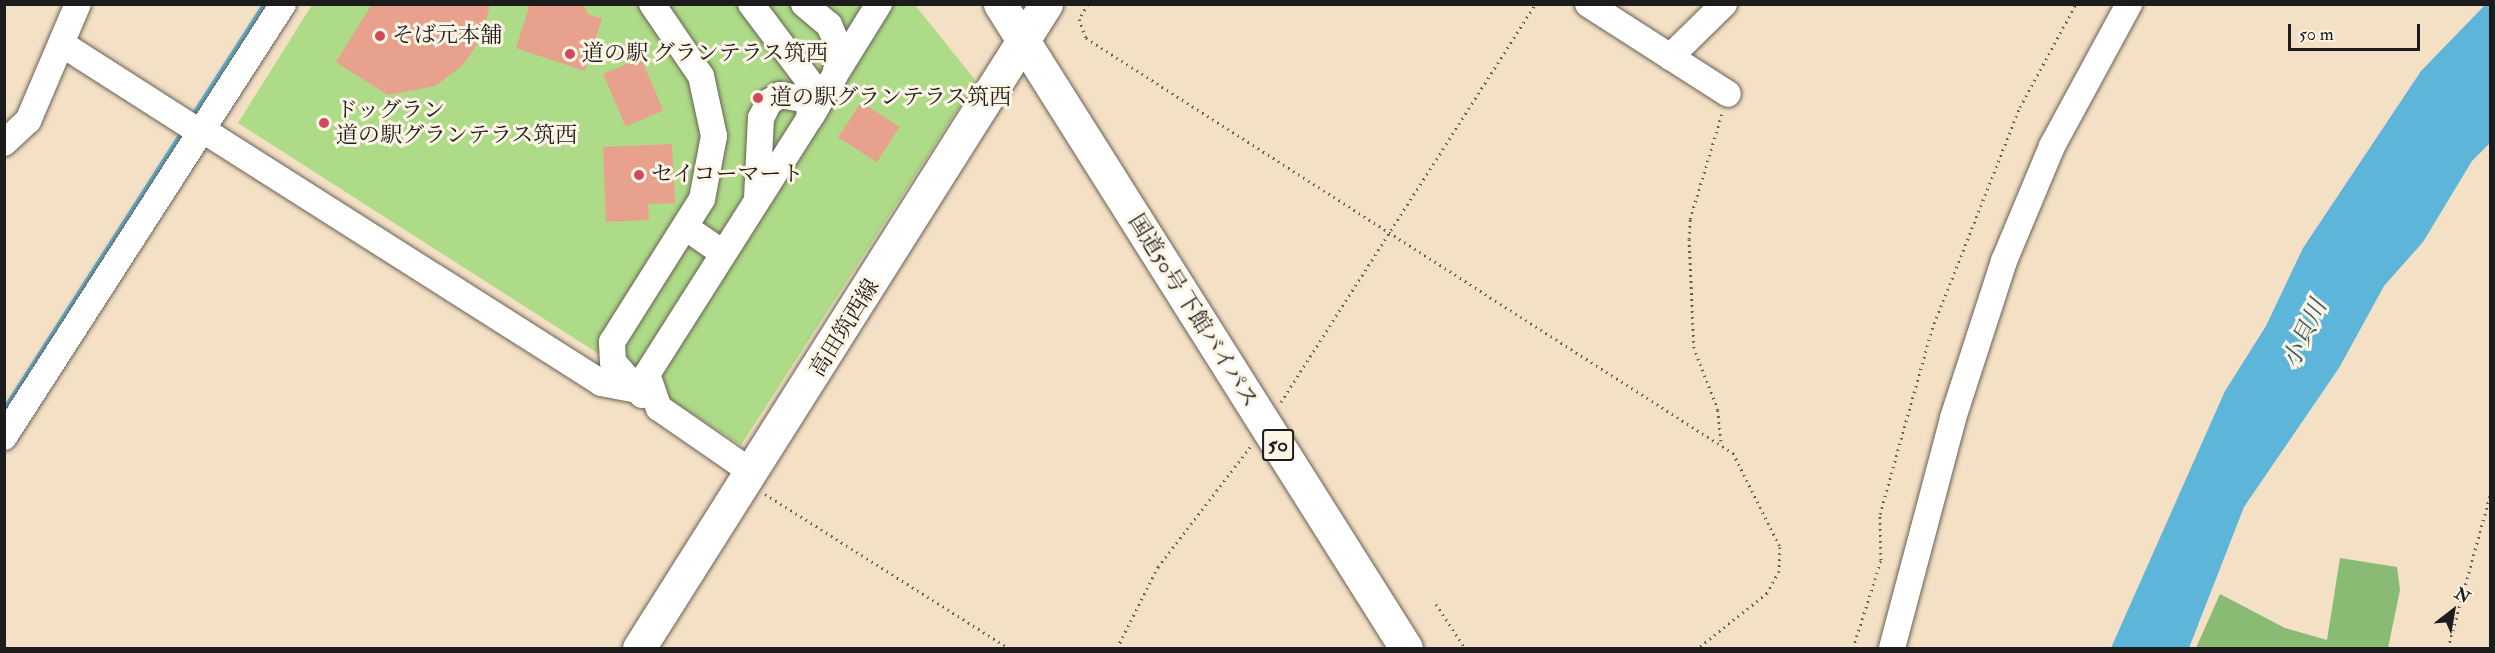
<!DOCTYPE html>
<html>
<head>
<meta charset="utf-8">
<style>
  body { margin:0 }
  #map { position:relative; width:2495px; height:653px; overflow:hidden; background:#f4e0c4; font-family:"IM FELL Double Pica","Noto Serif JP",serif }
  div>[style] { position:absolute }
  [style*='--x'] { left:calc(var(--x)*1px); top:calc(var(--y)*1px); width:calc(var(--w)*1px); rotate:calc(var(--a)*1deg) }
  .green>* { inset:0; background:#aedb87 }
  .forest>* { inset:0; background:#8abb74 }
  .water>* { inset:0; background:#5db6da }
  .stream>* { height:5px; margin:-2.5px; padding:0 2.5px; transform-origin:2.5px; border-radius:2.5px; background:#5db6da }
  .building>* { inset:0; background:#e7a18c; transform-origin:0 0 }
  .path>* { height:3px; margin-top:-1.5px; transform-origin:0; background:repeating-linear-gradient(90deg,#686157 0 1.5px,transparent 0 6px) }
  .roads { filter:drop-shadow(0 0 2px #686157) drop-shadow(0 0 2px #686157) }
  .minor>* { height:26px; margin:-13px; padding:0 13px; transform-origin:13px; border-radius:13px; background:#fff }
  .major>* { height:33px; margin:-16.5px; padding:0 16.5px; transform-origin:16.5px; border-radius:16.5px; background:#fff }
  .highway>* { height:33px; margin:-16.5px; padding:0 16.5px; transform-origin:16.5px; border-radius:16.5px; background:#fff }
  .dots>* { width:16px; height:16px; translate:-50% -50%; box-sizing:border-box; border:3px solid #fcf5e5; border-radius:50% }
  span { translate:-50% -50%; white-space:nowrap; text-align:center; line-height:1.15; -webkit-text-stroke:6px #fcf5e5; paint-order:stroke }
  .shield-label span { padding:2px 4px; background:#fcf5e5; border:2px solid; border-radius:4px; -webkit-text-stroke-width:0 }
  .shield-label { font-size:21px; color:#1c1c1c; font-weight:700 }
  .poi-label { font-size:22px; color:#1c1c1c }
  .left { translate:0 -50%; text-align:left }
  .street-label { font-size:22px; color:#1c1c1c }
  .water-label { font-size:24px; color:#365a68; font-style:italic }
  .frame { position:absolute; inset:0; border:6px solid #1c1c1c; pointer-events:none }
  .north { position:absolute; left:2423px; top:581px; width:60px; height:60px; -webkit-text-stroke:4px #fcf5e5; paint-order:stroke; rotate:31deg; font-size:16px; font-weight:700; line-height:24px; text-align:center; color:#1c1c1c }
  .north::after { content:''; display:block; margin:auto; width:21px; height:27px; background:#1c1c1c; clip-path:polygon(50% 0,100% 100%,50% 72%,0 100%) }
  .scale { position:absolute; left:2288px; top:24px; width:132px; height:27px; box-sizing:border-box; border:3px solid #1c1c1c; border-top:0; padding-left:8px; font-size:18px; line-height:21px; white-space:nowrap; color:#1c1c1c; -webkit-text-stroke:4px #fcf5e5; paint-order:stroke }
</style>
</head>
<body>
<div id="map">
  <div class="green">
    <i style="clip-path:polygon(312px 5px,915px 5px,976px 81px,741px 445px,238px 123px)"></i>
  </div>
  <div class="forest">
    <i style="clip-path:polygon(2340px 558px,2397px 567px,2400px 590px,2388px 648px,2196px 648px,2220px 594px,2285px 628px,2327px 640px)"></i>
  </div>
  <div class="water">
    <i style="clip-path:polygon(2485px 5px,2490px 5px,2490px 143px,2472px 161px,2423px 242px,2384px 286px,2339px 368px,2244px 507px,2189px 648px,2111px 648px,2225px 391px,2266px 326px,2303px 248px,2421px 71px)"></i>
  </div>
  <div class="stream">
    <i style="--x:190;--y:119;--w:137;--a:-57.2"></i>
    <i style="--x:4;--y:409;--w:331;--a:-57.3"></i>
  </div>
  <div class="building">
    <i style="clip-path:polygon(372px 4px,490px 4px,483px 35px,463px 65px,435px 86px,388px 95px,336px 62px)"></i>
    <i style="clip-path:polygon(530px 4px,583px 4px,588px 14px,602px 19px,585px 71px,516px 48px)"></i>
    <i style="left:641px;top:58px;width:57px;height:41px;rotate:67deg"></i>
    <i style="left:861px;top:102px;width:46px;height:42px;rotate:33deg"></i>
    <i style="clip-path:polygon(672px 144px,675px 203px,648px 204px,649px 220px,606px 222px,603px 147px)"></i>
  </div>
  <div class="path">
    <i style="--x:1088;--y:4;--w:17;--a:121"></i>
    <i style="--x:1079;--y:19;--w:20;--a:70"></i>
    <i style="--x:1086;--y:38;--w:769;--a:32.68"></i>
    <i style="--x:1733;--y:453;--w:105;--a:63.4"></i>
    <i style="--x:1780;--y:547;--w:24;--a:92"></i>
    <i style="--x:1779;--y:571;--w:25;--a:119"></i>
    <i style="--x:1767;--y:593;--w:88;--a:141.4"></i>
    <i style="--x:1281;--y:402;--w:473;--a:-57.4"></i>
    <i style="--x:1721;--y:441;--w:31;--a:-96"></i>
    <i style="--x:1718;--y:410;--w:66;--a:-111.2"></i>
    <i style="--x:1694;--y:348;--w:109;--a:-92.6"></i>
    <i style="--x:1689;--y:239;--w:20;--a:-87"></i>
    <i style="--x:1690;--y:219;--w:110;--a:-73.1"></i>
    <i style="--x:765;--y:494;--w:289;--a:32.3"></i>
    <i style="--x:1436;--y:604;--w:53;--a:56.6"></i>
    <i style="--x:1117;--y:648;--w:91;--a:-63.2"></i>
    <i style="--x:1158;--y:567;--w:153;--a:-52.5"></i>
    <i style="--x:1853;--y:648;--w:92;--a:-72.3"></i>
    <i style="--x:1881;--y:560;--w:46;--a:-91.2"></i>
    <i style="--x:1880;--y:514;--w:192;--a:-74.3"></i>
    <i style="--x:1932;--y:329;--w:239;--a:-68.4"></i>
    <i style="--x:2020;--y:107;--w:117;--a:-61.5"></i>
    <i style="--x:2448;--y:648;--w:159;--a:-74.6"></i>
  </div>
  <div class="roads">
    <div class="minor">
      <i style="--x:751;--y:4;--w:100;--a:53.1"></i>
      <i style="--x:811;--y:84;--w:35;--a:93"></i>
      <i style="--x:809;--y:119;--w:302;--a:122.4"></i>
      <i style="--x:647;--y:374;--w:36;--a:71"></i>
      <i style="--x:659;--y:408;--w:114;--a:34.7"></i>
      <i style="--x:804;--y:4;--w:33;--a:40"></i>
      <i style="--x:829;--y:25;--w:27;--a:66"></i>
      <i style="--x:840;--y:50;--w:25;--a:101"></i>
      <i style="--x:835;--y:75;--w:46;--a:119.9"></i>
      <i style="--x:1588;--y:4;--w:166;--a:32.7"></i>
      <i style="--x:62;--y:44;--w:165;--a:32.6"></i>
      <i style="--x:1670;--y:57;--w:76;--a:-44.5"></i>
      <i style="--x:838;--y:70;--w:78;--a:-58.2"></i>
      <i style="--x:203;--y:130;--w:472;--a:32.4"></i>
      <i style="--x:601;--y:383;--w:37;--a:11"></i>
      <i style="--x:4;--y:143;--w:33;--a:-43"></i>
      <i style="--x:28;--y:121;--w:127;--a:-66.9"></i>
      <i style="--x:757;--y:199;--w:81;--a:-87.2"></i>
      <i style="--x:761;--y:118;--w:18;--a:-63"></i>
      <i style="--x:769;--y:102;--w:13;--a:-32"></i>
      <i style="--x:780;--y:95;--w:35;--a:10"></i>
      <i style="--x:685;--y:227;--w:46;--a:34.4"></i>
      <i style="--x:642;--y:395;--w:44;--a:-131.3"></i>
      <i style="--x:613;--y:362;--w:20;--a:-93"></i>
      <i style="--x:612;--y:342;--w:169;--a:-57.8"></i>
      <i style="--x:702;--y:199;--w:64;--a:-79.2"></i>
      <i style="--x:714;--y:136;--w:61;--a:-102.2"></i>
      <i style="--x:701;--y:76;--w:87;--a:-124.2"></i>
      <i style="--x:4;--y:437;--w:515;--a:-57.2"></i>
      <i style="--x:1892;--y:648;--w:238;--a:-75.1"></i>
      <i style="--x:1953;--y:418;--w:165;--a:-72"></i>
      <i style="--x:2004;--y:261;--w:125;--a:-67.3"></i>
      <i style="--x:2052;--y:146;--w:162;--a:-61.5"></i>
    </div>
    <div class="major">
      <i style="--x:639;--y:648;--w:762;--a:-57.71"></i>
    </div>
    <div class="highway">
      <i style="--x:1000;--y:4;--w:761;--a:57.77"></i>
    </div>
  </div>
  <div class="dots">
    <i style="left:380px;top:36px;background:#d1495b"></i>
    <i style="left:570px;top:54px;background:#d1495b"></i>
    <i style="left:758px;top:98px;background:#d1495b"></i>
    <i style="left:324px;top:123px;background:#d1495b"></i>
    <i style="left:639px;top:175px;background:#d1495b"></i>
  </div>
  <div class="shield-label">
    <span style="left:1278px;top:445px">50</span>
  </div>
  <div class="poi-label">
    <span class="left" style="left:392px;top:36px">そば元本舗</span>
    <span class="left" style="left:582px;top:54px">道の駅 グランテラス筑西</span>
    <span class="left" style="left:770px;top:98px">道の駅グランテラス筑西</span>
    <span class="left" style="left:336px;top:123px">ドッグラン<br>道の駅グランテラス筑西</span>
    <span class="left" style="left:651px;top:175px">セイコーマート</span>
  </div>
  <div class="street-label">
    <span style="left:1193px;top:311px;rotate:58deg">国道50号 下館バイパス</span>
    <span style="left:845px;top:328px;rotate:-58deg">高田筑西線</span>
  </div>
  <div class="water-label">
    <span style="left:2305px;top:334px;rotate:-65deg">小貝川</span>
  </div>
  <div class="frame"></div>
  <div class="north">N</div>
  <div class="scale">50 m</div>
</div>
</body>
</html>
